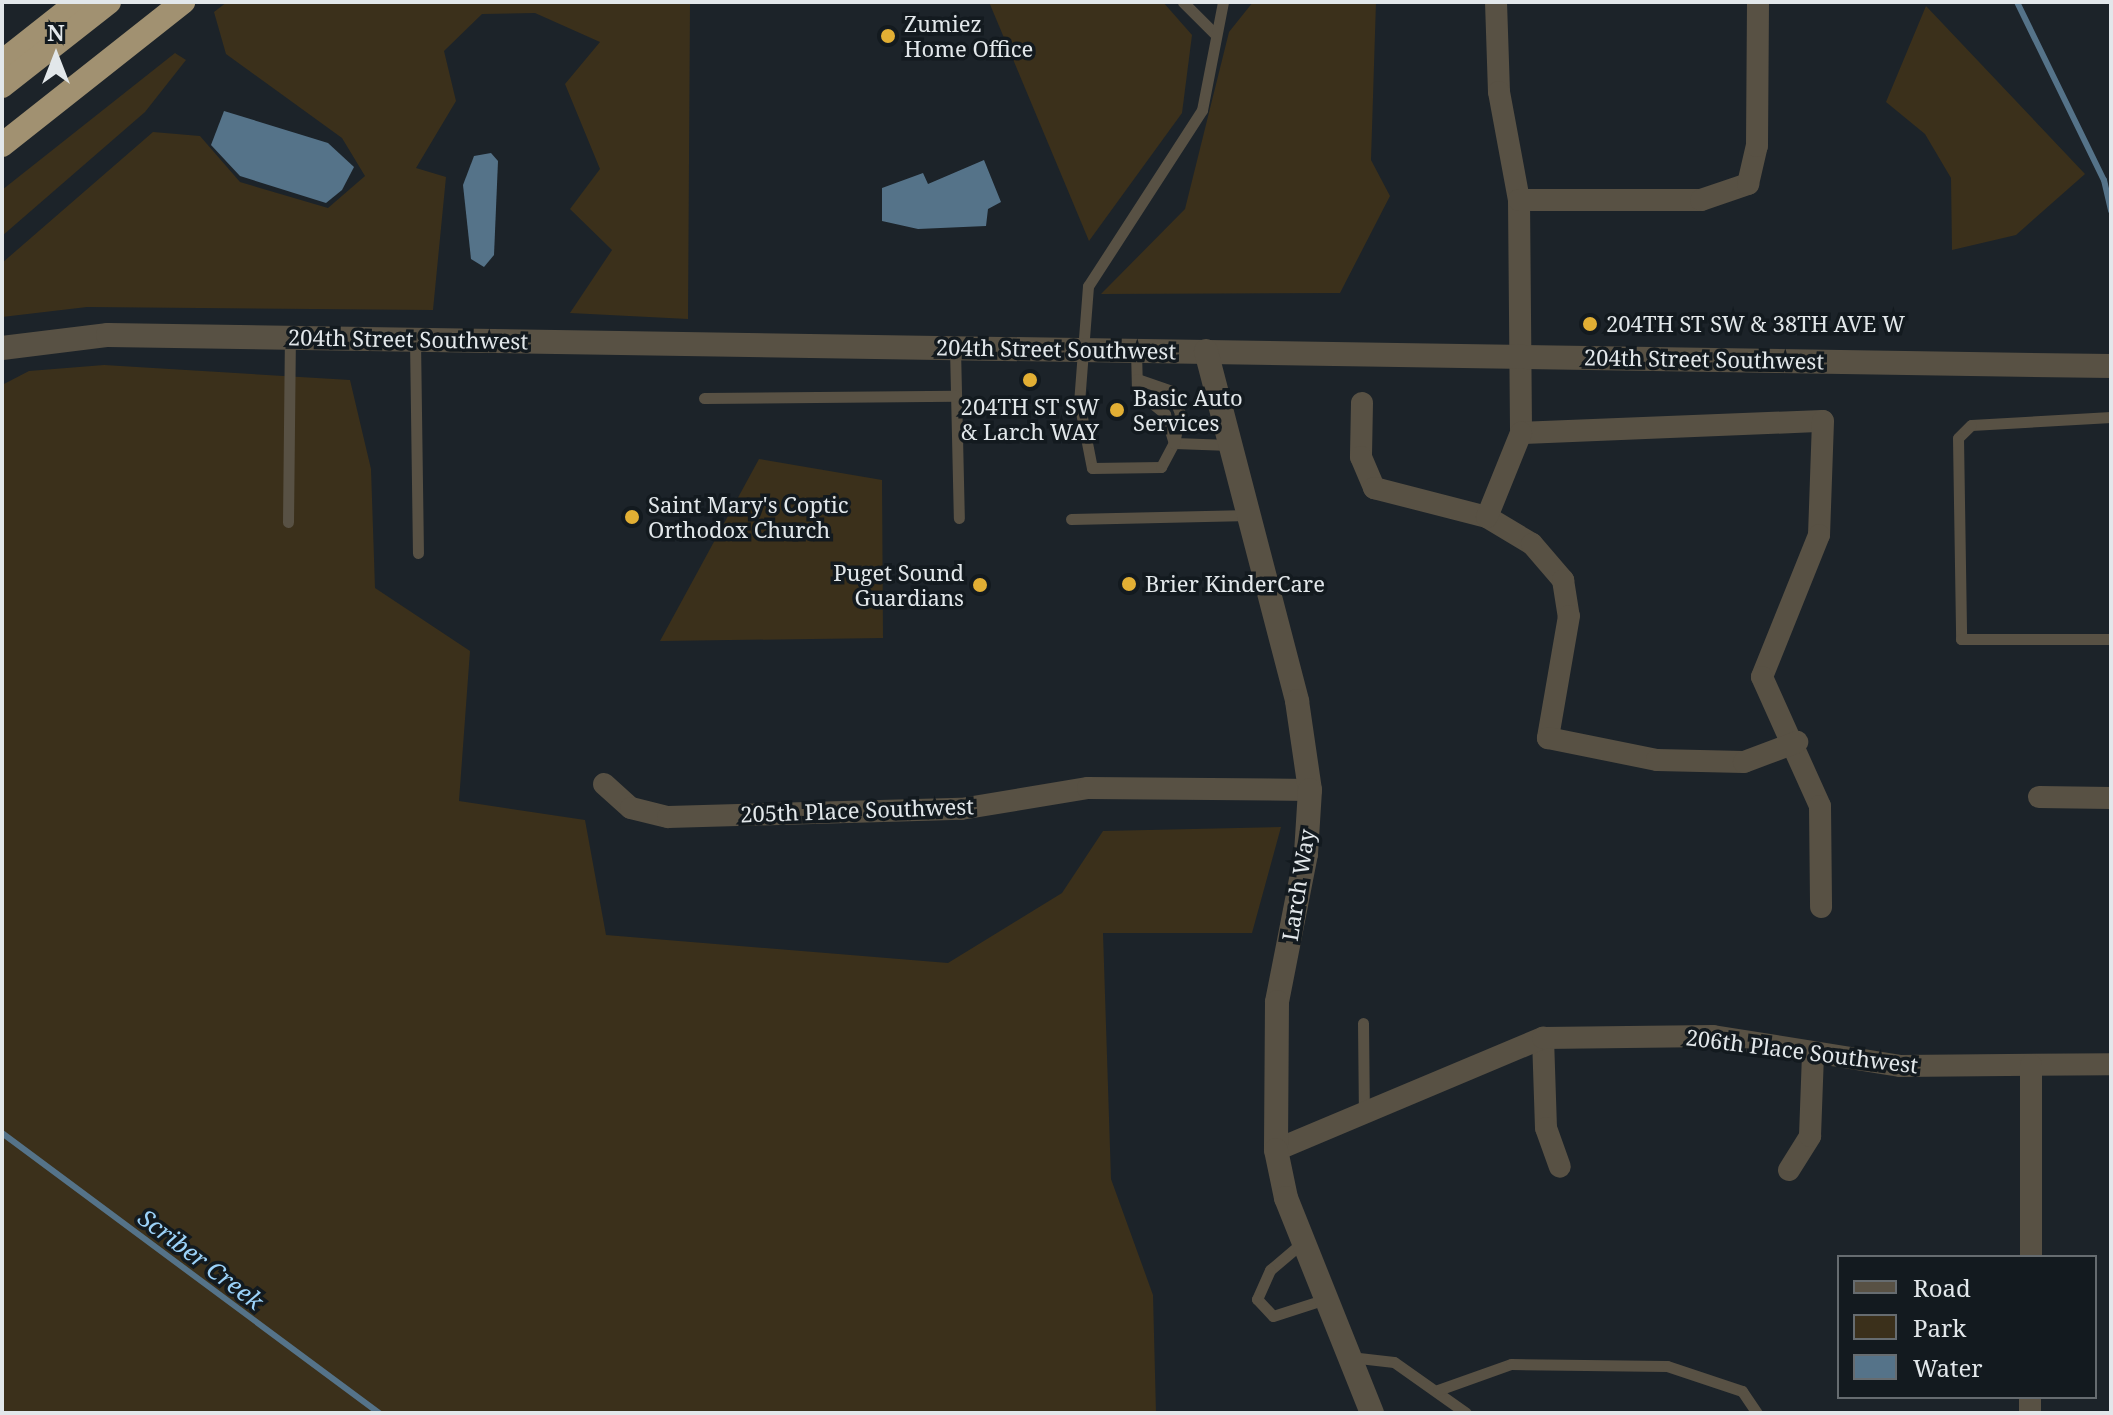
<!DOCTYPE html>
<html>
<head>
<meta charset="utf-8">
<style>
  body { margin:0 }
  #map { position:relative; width:2113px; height:1415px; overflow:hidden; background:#1c2329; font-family:"Noto Serif",serif }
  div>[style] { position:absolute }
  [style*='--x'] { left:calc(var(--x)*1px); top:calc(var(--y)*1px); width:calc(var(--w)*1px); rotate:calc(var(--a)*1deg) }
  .green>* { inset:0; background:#3b301b }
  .water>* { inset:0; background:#557389 }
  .stream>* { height:6px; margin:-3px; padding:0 3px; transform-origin:3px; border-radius:3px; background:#557389 }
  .service>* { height:11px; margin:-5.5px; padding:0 5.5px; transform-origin:5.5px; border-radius:5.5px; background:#585144 }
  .minor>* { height:22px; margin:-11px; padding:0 11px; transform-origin:11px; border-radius:11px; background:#585144 }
  .tertiary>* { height:24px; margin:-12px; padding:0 12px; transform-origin:12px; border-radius:12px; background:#585144 }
  .motorway>* { height:24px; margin:-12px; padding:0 12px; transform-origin:12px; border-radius:12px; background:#a19171 }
  .dots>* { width:22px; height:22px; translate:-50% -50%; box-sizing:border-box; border:4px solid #131a1f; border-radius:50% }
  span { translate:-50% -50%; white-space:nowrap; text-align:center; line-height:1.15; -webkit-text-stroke:7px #131a1f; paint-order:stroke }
  .poi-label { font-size:22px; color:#e2e7ea }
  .left { translate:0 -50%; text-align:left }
  .right { translate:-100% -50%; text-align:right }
  .street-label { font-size:22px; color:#e2e7ea }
  .water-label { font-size:24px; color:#9bd2f9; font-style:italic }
  .frame { position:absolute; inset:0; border:4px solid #e2e7ea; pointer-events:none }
  .legend { position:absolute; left:1837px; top:1255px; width:260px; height:144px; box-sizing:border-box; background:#131a1f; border:2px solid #666c70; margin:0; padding:10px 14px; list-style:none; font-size:24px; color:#e2e7ea }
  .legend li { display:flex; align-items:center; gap:16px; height:40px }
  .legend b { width:40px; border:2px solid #666c70 }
  .north { position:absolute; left:16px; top:16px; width:80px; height:80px; -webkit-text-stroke:6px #131a1f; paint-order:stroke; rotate:0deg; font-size:22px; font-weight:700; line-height:32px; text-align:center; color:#e2e7ea }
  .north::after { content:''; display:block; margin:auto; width:28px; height:36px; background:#e2e7ea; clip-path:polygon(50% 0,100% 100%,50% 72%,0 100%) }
</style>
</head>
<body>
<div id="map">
  <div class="green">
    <i style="clip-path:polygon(227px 2px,690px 2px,688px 319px,570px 313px,612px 250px,570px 209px,600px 169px,565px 84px,600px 42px,535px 13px,482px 14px,444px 51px,456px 101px,416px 168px,446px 177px,433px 310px,87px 307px,2px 317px,2px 263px,153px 132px,200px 136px,240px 182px,328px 208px,365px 176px,342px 138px,226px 54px,214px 12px)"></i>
    <i style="clip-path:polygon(989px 2px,1163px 2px,1192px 35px,1182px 113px,1089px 241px)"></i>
    <i style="clip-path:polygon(1253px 2px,1376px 2px,1371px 160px,1390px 196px,1340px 293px,1101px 294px,1185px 209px,1229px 32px)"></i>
    <i style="clip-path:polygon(1926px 6px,2085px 174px,2016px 235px,1952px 250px,1951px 178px,1925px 134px,1886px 102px)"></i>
    <i style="clip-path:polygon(175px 53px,186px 60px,145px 112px,2px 236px,2px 190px)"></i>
    <i style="clip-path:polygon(104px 365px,350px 380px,371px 469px,375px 588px,470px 651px,459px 801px,585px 820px,606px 935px,948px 963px,1062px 893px,1103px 831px,1281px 827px,1252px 933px,1103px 933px,1111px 1179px,1153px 1295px,1156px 1413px,2px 1413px,2px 385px,29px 371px)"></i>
    <i style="clip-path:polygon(759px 459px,882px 480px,883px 638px,660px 641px)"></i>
  </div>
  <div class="water">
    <i style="clip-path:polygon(224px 111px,328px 143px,354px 167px,342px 190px,326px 203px,240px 176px,211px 145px)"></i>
    <i style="clip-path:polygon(491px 153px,498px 161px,494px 255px,484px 267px,471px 259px,463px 185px,474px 156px)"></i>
    <i style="clip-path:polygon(984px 160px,1001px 202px,988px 209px,986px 226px,918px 229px,882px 221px,882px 188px,923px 173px,928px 184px)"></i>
  </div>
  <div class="stream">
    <i style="--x:2017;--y:2;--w:198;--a:64"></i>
    <i style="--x:2104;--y:180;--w:32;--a:77"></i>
    <i style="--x:2;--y:1133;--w:470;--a:36.6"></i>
  </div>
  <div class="service">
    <i style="--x:1183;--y:2;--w:44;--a:45"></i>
    <i style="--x:1223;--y:2;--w:110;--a:101"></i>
    <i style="--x:1202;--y:110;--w:210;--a:122.9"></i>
    <i style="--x:1088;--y:286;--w:116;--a:94.4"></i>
    <i style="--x:1079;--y:402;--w:67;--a:78.9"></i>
    <i style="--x:1092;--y:468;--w:69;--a:-0.8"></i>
    <i style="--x:1161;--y:467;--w:27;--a:-62"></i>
    <i style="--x:1174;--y:443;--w:56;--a:2"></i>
    <i style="--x:415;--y:340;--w:213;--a:89.2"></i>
    <i style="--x:955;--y:348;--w:170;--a:88.7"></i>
    <i style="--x:1136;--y:350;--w:41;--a:88.6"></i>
    <i style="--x:1137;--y:391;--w:36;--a:39"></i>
    <i style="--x:1165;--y:414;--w:30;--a:73"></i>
    <i style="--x:1137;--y:379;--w:36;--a:19"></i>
    <i style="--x:1171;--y:391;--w:24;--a:68"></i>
    <i style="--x:1180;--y:413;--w:31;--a:101"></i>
    <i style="--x:704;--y:398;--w:252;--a:-0.5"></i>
    <i style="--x:2111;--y:417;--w:140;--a:176.7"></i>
    <i style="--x:1971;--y:425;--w:18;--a:135"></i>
    <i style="--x:1958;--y:438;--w:201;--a:89.1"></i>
    <i style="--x:1961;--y:639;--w:150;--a:0"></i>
    <i style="--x:1071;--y:519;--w:179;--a:-1.3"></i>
    <i style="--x:288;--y:522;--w:184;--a:-89.4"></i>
    <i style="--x:1363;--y:1023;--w:90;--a:89.4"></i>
    <i style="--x:1303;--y:1242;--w:43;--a:139.7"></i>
    <i style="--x:1270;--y:1270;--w:32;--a:114"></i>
    <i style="--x:1257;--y:1299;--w:23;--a:47"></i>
    <i style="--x:1273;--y:1316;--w:56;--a:-17.8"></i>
    <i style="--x:1350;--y:1357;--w:44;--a:6.5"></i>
    <i style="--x:1394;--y:1362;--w:88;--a:35.3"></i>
    <i style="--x:1438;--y:1390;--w:77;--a:-19.6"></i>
    <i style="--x:1511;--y:1364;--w:156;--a:0.7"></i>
    <i style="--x:1667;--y:1366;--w:79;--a:18.4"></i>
    <i style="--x:1742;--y:1391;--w:27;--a:56"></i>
  </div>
  <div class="minor">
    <i style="--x:1496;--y:2;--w:90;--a:88.1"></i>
    <i style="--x:1499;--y:92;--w:110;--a:79.5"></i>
    <i style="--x:1519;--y:200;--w:233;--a:89.5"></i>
    <i style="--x:1521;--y:433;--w:302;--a:-2.3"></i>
    <i style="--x:1823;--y:421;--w:114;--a:92"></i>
    <i style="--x:1819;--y:535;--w:153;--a:111.9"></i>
    <i style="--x:1762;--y:677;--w:141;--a:65.8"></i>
    <i style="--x:1820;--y:806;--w:101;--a:89.4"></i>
    <i style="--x:1519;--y:200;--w:182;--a:0"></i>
    <i style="--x:1701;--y:200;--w:50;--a:-18.8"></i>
    <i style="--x:1748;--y:184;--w:39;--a:-77"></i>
    <i style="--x:1757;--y:146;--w:144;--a:-89.6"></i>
    <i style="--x:1362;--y:403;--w:54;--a:91.1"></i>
    <i style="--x:1361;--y:457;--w:34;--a:67"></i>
    <i style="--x:1374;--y:488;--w:117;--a:14.4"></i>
    <i style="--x:1487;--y:517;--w:52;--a:31"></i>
    <i style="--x:1532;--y:544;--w:48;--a:49.3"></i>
    <i style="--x:1563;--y:580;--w:36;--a:81"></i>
    <i style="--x:1569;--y:616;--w:124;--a:99.8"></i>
    <i style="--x:1548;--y:738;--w:111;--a:11.4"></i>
    <i style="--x:1657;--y:760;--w:87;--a:1.3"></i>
    <i style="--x:1744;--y:762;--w:57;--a:-20.7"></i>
    <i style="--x:1487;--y:517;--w:91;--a:-68"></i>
    <i style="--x:604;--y:784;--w:36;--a:42"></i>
    <i style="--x:631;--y:808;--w:38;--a:14"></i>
    <i style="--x:668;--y:817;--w:293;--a:-1.6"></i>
    <i style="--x:961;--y:809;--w:129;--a:-9.4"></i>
    <i style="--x:1088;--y:788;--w:222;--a:0.5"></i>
    <i style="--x:2039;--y:797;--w:72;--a:0.8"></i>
    <i style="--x:1543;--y:1038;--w:90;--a:88.1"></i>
    <i style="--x:1546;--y:1128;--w:41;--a:70.3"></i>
    <i style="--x:1276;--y:1150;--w:290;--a:-22.8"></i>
    <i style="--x:1543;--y:1038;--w:170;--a:-0.7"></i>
    <i style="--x:1713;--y:1036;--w:189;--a:9.1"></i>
    <i style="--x:1900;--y:1066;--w:211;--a:-0.5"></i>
    <i style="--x:1789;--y:1170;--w:40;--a:-58"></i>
    <i style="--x:1810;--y:1136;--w:80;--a:-87.9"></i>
    <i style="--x:2031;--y:1257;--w:192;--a:-90"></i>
    <i style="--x:2030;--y:1413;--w:16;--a:-90"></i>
  </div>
  <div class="tertiary">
    <i style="--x:2;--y:348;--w:107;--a:-7"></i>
    <i style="--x:108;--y:335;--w:2003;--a:0.89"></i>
    <i style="--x:1206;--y:351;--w:362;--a:75.4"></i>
    <i style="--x:1297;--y:701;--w:90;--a:81.7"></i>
    <i style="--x:1310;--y:790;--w:64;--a:93.6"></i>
    <i style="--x:1306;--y:854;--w:151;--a:101.1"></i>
    <i style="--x:1277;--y:1002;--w:148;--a:90.4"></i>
    <i style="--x:1276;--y:1150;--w:49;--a:78.2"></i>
    <i style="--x:1286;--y:1198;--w:232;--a:68.2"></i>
  </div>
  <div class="motorway">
    <i style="--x:2;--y:62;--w:97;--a:-38.3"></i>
    <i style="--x:2;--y:86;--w:136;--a:-38.1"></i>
    <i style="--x:2;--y:145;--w:231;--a:-38.3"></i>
  </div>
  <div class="dots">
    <i style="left:888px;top:36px;background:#e2af34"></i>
    <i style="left:1590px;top:324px;background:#e2af34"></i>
    <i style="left:1030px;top:380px;background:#e2af34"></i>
    <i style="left:1117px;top:410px;background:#e2af34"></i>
    <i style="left:632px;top:517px;background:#e2af34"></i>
    <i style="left:1129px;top:584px;background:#e2af34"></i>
    <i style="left:980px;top:585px;background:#e2af34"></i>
  </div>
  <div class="poi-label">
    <span class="left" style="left:904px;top:36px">Zumiez<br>Home Office</span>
    <span class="left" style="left:1606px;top:324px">204TH ST SW &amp; 38TH AVE W</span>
    <span class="left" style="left:1133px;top:410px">Basic Auto<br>Services</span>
    <span style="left:1030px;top:419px">204TH ST SW<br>&amp; Larch WAY</span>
    <span class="left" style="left:648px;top:517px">Saint Mary's Coptic<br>Orthodox Church</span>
    <span class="right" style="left:964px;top:585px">Puget Sound<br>Guardians</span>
    <span class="left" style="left:1145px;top:584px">Brier KinderCare</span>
  </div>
  <div class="street-label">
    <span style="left:408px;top:339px;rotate:1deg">204th Street Southwest</span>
    <span style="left:1056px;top:349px;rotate:1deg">204th Street Southwest</span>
    <span style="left:1704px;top:359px;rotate:1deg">204th Street Southwest</span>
    <span style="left:857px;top:810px;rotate:-2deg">205th Place Southwest</span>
    <span style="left:1298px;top:885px;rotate:-81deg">Larch Way</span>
    <span style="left:1802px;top:1051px;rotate:7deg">206th Place Southwest</span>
  </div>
  <div class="water-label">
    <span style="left:201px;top:1259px;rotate:37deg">Scriber Creek</span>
  </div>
  <div class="frame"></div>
  <ul class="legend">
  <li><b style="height:10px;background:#585144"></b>Road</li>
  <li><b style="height:22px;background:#3b301b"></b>Park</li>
  <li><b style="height:22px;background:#557389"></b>Water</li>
  </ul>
  <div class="north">N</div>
</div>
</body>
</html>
